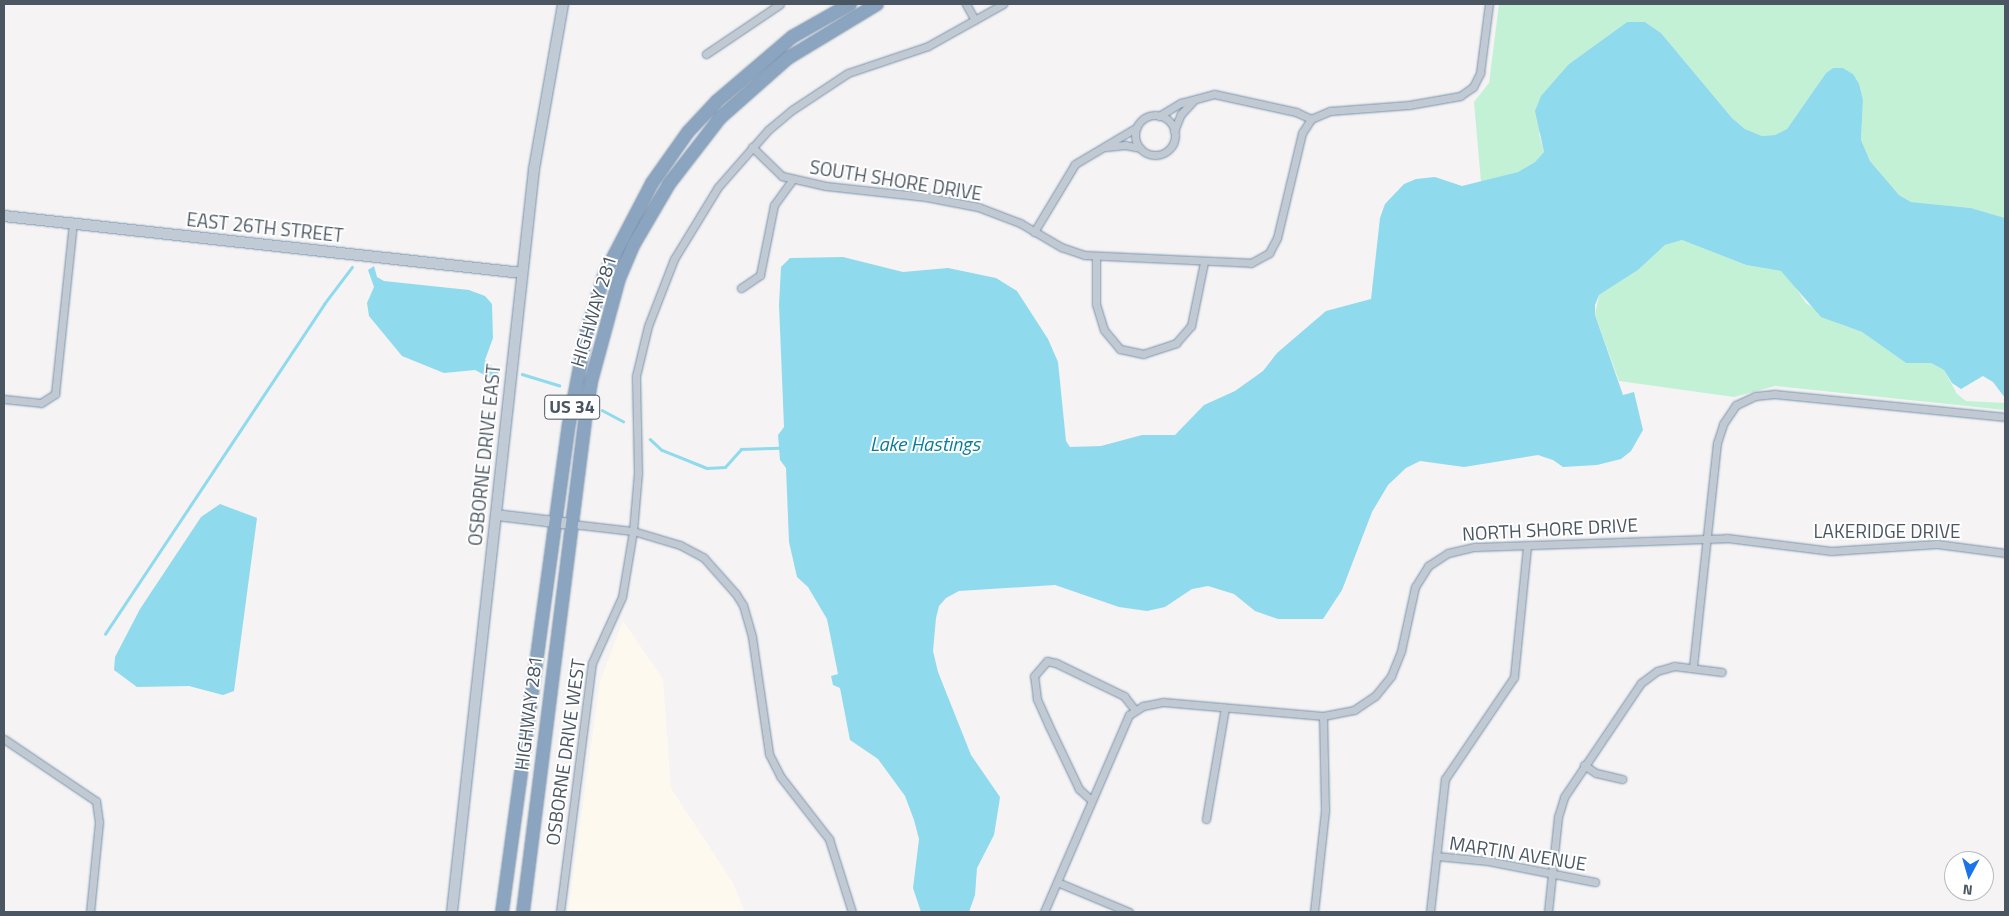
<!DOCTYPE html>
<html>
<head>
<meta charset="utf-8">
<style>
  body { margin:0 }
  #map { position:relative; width:2009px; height:916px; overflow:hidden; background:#f5f3f3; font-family:"Titillium Web",sans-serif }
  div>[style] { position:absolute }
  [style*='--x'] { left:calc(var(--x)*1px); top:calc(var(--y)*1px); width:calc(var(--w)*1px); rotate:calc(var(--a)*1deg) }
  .commercial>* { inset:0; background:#fdf9ef }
  .green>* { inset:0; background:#c3f1d5 }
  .water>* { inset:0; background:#90daee }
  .stream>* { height:2.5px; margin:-1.25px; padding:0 1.25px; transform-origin:1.25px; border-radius:1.25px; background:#90daee }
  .roads { filter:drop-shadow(0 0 1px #7690ad) drop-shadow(0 0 1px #7690ad) }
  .street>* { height:7px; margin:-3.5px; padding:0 3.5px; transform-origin:3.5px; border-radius:3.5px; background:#c1cad2 }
  .street>.ring { margin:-3.5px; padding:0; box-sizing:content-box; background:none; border:7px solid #c1cad2; border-radius:50% }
  .secondary>* { height:10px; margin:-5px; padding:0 5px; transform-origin:5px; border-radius:5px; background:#c1cbd6 }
  .highway>* { height:12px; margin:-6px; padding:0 6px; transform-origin:6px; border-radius:6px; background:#8ba5c1 }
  span { translate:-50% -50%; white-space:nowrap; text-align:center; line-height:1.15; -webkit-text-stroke:4px #fff; paint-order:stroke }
  .shield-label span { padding:1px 4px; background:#fff; border:1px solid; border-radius:4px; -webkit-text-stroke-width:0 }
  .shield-label { font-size:18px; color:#4a5661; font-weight:700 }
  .street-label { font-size:19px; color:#4a5661 }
  .water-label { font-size:20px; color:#0c7c9b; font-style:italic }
  .frame { position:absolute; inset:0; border:5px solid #4a5661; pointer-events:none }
  .north { position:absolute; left:1944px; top:851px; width:50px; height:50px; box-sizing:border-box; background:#fff; border:1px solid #b7bbc0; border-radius:50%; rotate:186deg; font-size:14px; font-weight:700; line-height:20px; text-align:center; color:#4a5661 }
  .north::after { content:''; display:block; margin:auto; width:18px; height:22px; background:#1a73e8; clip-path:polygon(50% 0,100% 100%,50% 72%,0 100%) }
</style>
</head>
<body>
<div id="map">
  <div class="commercial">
    <i style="clip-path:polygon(623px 621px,663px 679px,671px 788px,733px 883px,745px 912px,568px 912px,600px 681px)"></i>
  </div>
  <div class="green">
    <i style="clip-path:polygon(1499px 4px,2005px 4px,2005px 218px,1971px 208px,1911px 202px,1899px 195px,1870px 161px,1861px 140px,1863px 100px,1853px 74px,1843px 68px,1833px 68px,1826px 73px,1787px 129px,1775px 135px,1762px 136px,1745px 129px,1732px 118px,1661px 33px,1645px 22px,1627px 22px,1569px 64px,1539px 134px,1544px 152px,1535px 162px,1518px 172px,1481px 182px,1474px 102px,1489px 83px)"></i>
    <i style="clip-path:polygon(1682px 240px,1746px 265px,1781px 271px,1790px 279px,1806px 303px,1837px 323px,1862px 332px,1906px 363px,1931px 363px,1944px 370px,1957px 394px,1966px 401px,2005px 403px,2005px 410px,1775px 386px,1734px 397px,1619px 381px,1595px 315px,1599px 295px,1638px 270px,1665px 245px)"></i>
  </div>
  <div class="water">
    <i style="clip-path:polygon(1627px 22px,1645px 22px,1661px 33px,1732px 118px,1745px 129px,1762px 136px,1775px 135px,1787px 129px,1826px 73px,1833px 68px,1843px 68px,1853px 74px,1859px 84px,1863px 100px,1861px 140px,1870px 161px,1899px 195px,1911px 202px,1971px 208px,2005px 218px,2005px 398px,1993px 382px,1983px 376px,1961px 389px,1952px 383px,1944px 370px,1931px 363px,1906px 363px,1862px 332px,1821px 317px,1781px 271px,1746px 265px,1682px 240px,1665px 245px,1638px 270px,1599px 295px,1595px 305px,1595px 315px,1623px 395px,1634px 392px,1643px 430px,1631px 451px,1621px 459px,1597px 465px,1563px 467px,1553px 460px,1538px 455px,1464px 467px,1420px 461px,1406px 468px,1388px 485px,1372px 512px,1342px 590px,1323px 619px,1278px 619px,1255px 611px,1234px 594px,1208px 586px,1192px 589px,1165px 607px,1147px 611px,1119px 607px,1055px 585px,959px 591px,946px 598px,939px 606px,936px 618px,933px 651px,938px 672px,971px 755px,1000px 797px,999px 804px,994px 835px,977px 868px,975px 895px,969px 912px,921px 912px,913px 888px,919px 839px,914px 820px,905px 796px,878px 759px,850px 740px,840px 688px,833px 685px,831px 676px,838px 674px,827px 619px,808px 587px,797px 577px,789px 542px,786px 468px,780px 460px,778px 435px,784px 427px,779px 305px,781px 267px,790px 258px,843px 257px,903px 272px,948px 268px,996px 278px,1017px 291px,1048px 339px,1058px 362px,1066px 441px,1070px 447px,1101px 446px,1142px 435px,1175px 435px,1204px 405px,1235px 391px,1263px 371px,1277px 353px,1326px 311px,1371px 299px,1380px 218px,1385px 204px,1404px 184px,1416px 179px,1435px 177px,1462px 186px,1518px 172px,1535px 162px,1544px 152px,1535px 111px,1541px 96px,1569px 64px)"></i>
    <i style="clip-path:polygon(374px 266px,377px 277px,384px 281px,469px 290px,485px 296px,492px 304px,493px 338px,485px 360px,499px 373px,490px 378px,475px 370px,444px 373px,402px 356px,369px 316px,367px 303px,374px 287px,368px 270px)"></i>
    <i style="clip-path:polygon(220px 504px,257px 518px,234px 691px,223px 695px,189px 686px,137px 687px,114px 670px,115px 657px,140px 609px,201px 517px)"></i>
  </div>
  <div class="stream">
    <i style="--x:522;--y:374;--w:39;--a:17"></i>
    <i style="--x:602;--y:410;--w:24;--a:28"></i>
    <i style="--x:650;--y:439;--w:16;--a:43"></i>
    <i style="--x:662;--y:450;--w:48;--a:21.8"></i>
    <i style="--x:707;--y:468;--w:18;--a:-3"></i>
    <i style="--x:725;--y:467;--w:24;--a:-48"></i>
    <i style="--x:741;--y:449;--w:38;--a:-2"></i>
    <i style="--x:105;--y:634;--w:396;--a:-56.4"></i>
    <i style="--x:324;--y:304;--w:46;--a:-52.9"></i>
  </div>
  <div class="roads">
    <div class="street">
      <i style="--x:966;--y:4;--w:18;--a:61"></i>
      <i style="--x:706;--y:54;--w:89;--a:-34"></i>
      <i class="ring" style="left:1135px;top:115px;width:33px;height:33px"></i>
      <i style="--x:1159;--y:116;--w:26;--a:-31"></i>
      <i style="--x:1181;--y:103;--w:34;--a:-15"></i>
      <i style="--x:1214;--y:94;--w:84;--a:12.4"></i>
      <i style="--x:1296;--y:112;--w:17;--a:25"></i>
      <i style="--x:1174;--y:131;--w:18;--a:-68"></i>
      <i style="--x:1181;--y:114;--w:18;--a:-47"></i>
      <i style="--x:752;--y:147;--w:42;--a:44"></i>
      <i style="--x:782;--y:176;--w:45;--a:12.8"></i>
      <i style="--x:826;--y:186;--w:101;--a:6.3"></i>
      <i style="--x:926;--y:197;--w:53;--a:10.9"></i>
      <i style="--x:978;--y:207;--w:45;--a:20.9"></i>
      <i style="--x:1020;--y:223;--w:48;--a:30.3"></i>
      <i style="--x:1061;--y:247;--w:24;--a:19"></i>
      <i style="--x:1084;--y:255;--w:167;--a:2.7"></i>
      <i style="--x:1251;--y:263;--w:21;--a:-29"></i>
      <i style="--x:1269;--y:253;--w:17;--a:-62"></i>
      <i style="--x:1277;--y:238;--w:108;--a:-76.6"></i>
      <i style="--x:1302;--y:133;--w:17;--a:-57"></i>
      <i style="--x:1311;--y:119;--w:21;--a:-23"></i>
      <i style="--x:1330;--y:111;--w:79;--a:-4.3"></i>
      <i style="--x:1409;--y:105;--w:52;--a:-10"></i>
      <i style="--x:1460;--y:96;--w:16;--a:-35"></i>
      <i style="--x:1473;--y:87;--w:16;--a:-63"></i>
      <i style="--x:1480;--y:73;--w:70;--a:-82.6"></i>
      <i style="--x:1106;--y:147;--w:19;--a:-6"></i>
      <i style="--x:1125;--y:145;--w:15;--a:11"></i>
      <i style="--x:1034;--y:232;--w:79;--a:-58.9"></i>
      <i style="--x:1075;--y:164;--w:72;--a:-30.8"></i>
      <i style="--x:1096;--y:257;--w:47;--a:90"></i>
      <i style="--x:1096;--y:304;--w:27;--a:73"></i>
      <i style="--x:1104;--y:330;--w:25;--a:50"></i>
      <i style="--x:1120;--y:349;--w:24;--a:12"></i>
      <i style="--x:1143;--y:354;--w:35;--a:-18"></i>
      <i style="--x:1176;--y:343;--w:23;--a:-49"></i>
      <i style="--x:1191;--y:326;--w:65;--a:-78.5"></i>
      <i style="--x:741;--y:288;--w:23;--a:-34"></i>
      <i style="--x:760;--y:275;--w:71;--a:-78.7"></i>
      <i style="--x:774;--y:205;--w:32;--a:-54"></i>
      <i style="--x:4;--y:399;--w:37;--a:6"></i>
      <i style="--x:41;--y:403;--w:17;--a:-33"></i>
      <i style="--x:55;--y:394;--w:172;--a:-84"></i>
      <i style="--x:572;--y:524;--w:61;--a:6.5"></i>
      <i style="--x:633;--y:531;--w:49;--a:16.6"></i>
      <i style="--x:680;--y:545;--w:27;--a:28"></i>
      <i style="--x:704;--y:558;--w:48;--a:48.4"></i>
      <i style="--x:736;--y:594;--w:13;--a:58"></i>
      <i style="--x:743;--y:605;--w:33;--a:74"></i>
      <i style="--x:752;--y:637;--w:118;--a:81.7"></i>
      <i style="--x:769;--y:754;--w:25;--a:63"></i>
      <i style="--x:780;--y:776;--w:80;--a:52.1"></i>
      <i style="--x:829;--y:839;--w:77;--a:72.5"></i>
      <i style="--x:1693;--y:667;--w:225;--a:-83.9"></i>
      <i style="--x:1717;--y:443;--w:20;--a:-72"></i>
      <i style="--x:1723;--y:424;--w:23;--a:-56"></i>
      <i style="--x:1736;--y:405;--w:21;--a:-25"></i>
      <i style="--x:1755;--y:396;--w:20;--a:-6"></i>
      <i style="--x:1775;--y:394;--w:231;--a:5.7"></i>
      <i style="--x:4;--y:739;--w:111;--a:34"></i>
      <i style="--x:96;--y:801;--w:21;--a:82"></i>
      <i style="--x:99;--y:822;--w:90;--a:95.7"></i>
      <i style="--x:1584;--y:765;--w:14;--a:34"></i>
      <i style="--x:1596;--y:773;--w:27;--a:13"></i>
      <i style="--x:1090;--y:799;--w:15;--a:-138"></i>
      <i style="--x:1079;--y:789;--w:70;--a:-115.5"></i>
      <i style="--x:1049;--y:726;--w:30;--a:-114"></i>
      <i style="--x:1037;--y:699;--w:23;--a:-97"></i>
      <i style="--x:1034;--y:676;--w:20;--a:-49"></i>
      <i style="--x:1047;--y:661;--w:9;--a:13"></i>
      <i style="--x:1056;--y:663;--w:76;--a:25.9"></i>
      <i style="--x:1124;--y:696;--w:18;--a:52"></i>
      <i style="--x:1206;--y:819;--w:113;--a:-80.3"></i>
      <i style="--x:1436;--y:856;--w:52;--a:5.5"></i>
      <i style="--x:1488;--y:861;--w:109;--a:11.1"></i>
      <i style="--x:1057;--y:882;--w:78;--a:22.6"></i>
      <i style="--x:560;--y:912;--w:251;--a:-82.7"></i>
      <i style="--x:592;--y:663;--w:72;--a:-65.6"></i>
      <i style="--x:622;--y:597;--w:67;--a:-80.5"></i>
      <i style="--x:633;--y:531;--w:58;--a:-85.1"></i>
      <i style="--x:638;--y:473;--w:97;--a:-91.2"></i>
      <i style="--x:636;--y:376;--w:51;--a:-76.5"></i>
      <i style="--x:648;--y:326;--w:72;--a:-68.8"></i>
      <i style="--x:674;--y:259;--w:84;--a:-58.6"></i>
      <i style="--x:718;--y:187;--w:76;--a:-48.7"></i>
      <i style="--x:768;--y:130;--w:31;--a:-40"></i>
      <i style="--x:792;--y:110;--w:67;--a:-33.5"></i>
      <i style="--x:848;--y:73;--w:84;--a:-18.6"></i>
      <i style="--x:928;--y:46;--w:86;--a:-29.2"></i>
      <i style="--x:1044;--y:912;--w:215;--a:-66.7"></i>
      <i style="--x:1129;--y:715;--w:17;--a:-33"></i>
      <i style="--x:1143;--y:706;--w:20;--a:-11"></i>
      <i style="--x:1163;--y:702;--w:161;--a:5"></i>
      <i style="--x:1323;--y:716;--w:32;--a:-11"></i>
      <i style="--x:1354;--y:710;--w:25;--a:-34"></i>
      <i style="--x:1375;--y:696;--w:26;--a:-51"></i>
      <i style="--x:1391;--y:676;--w:27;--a:-68"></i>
      <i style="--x:1401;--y:651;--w:66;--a:-77.7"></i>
      <i style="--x:1415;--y:587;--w:25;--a:-58"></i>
      <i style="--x:1428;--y:566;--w:24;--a:-33"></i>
      <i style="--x:1448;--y:553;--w:28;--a:-13"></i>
      <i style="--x:1475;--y:547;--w:252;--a:-2"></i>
      <i style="--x:1727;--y:538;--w:105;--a:7.1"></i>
      <i style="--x:1831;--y:551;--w:106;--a:-3.8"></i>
      <i style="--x:1937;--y:544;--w:69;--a:7.5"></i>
      <i style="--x:1314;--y:912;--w:103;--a:-83.8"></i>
      <i style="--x:1325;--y:810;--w:94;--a:-91.2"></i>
      <i style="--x:1430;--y:912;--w:134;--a:-83.6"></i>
      <i style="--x:1445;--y:779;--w:123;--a:-55.9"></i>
      <i style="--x:1514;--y:677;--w:132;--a:-84.3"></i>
      <i style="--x:1548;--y:912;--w:96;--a:-84"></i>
      <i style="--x:1558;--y:817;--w:21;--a:-73"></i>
      <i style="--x:1564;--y:797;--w:138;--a:-56"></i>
      <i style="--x:1641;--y:683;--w:20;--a:-37"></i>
      <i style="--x:1657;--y:671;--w:18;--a:-16"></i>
      <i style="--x:1674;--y:666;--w:48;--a:7.1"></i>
    </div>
    <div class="secondary">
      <i style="--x:4;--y:216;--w:521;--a:6.28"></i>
      <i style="--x:496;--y:515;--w:77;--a:6.8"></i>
      <i style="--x:452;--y:912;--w:748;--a:-83.7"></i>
      <i style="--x:534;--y:169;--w:168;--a:-80"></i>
    </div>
    <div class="highway">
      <i style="--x:502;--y:912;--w:493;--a:-82.2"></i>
      <i style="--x:569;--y:424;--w:96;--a:-79.2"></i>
      <i style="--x:587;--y:330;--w:60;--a:-72.5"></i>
      <i style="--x:605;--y:273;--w:102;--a:-62.4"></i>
      <i style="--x:652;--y:183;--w:62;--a:-54.8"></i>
      <i style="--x:688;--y:132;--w:42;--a:-46.9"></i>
      <i style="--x:717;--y:101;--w:99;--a:-40.5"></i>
      <i style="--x:792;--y:37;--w:67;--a:-29.6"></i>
      <i style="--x:523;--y:912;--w:496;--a:-82.8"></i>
      <i style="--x:585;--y:420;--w:38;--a:-81"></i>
      <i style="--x:591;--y:382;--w:107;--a:-74.8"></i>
      <i style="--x:619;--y:279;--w:38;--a:-67"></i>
      <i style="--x:634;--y:244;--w:69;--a:-59.7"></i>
      <i style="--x:669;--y:184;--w:83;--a:-52.3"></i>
      <i style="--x:720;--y:118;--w:91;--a:-41.4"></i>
      <i style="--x:788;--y:58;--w:104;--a:-31.2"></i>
    </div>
  </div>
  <div class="shield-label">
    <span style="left:572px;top:407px">US 34</span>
  </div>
  <div class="street-label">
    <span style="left:896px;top:180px;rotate:9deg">SOUTH SHORE DRIVE</span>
    <span style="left:265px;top:227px;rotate:6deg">EAST 26TH STREET</span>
    <span style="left:593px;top:311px;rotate:-73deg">HIGHWAY 281</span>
    <span style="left:484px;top:455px;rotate:-84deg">OSBORNE DRIVE EAST</span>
    <span style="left:1550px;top:529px;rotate:-3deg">NORTH SHORE DRIVE</span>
    <span style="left:1887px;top:531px">LAKERIDGE DRIVE</span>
    <span style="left:528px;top:713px;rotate:-83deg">HIGHWAY 281</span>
    <span style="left:565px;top:752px;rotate:-82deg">OSBORNE DRIVE WEST</span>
    <span style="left:1518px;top:853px;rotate:9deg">MARTIN AVENUE</span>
  </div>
  <div class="water-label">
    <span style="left:925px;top:443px">Lake Hastings</span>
  </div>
  <div class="frame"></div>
  <div class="north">N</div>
</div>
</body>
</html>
